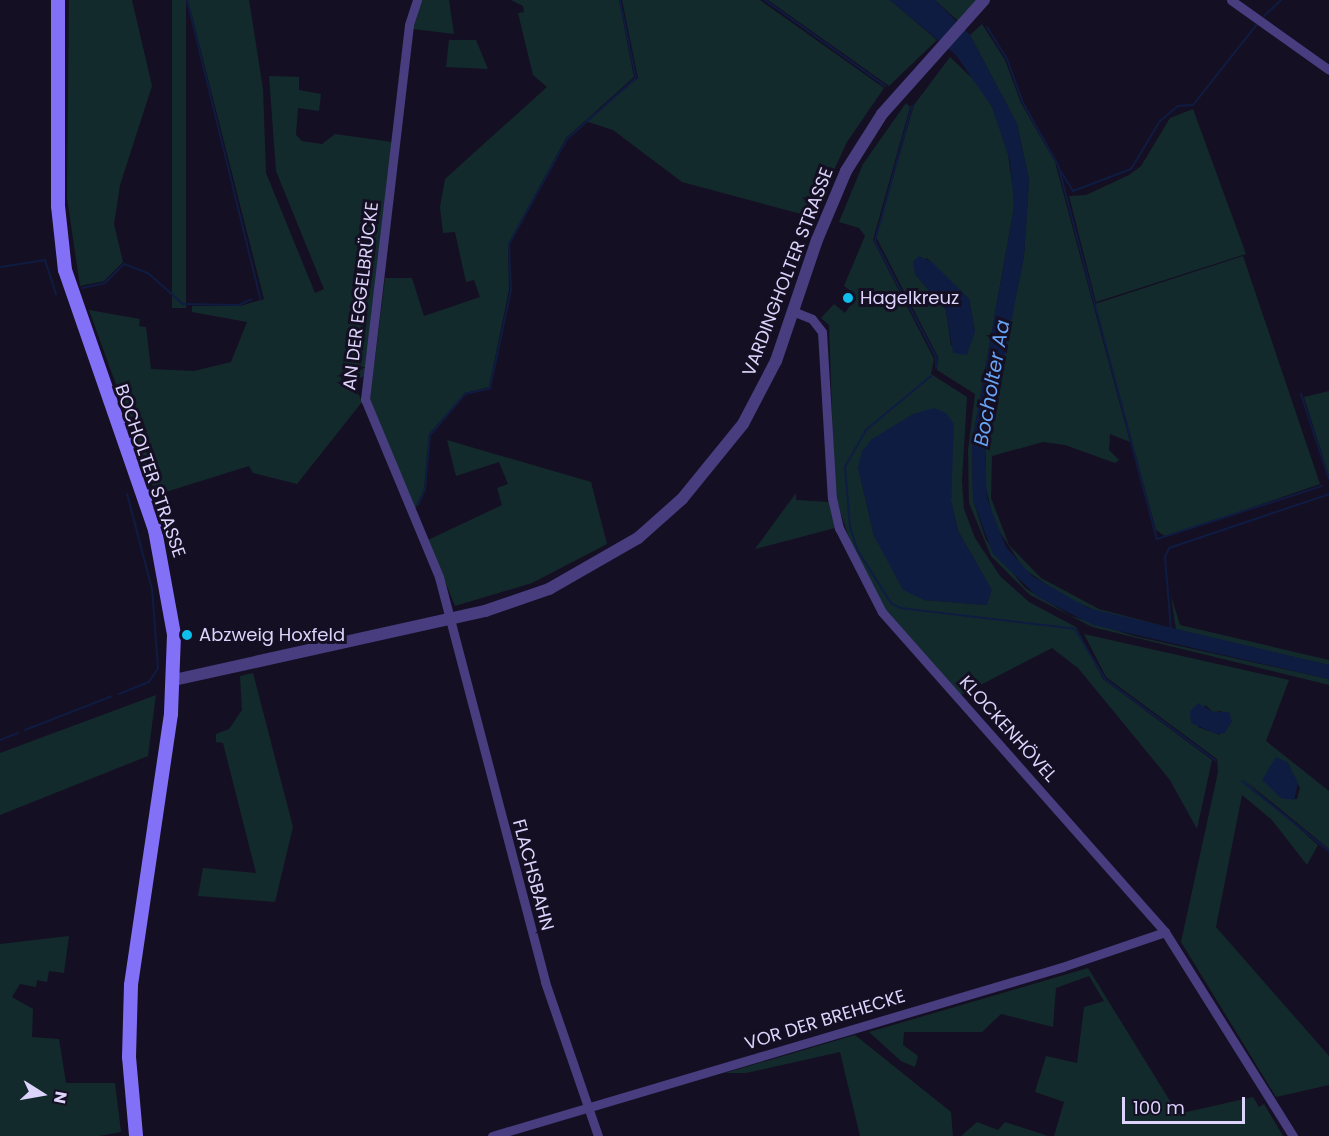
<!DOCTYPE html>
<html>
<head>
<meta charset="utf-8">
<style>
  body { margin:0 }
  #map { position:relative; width:1329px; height:1136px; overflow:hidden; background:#150f23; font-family:Poppins,sans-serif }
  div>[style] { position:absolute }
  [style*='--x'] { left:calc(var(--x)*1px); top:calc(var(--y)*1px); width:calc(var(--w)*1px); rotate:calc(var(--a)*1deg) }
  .green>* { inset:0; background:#132a2c; transform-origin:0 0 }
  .water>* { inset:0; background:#0f1c42 }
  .stream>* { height:2px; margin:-1px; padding:0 1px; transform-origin:1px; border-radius:1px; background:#0f1c42 }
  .minor>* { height:9px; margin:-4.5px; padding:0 4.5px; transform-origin:4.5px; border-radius:4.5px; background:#473d7f }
  .tertiary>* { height:12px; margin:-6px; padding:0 6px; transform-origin:6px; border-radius:6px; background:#473d7f }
  .secondary>* { height:14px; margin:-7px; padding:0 7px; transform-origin:7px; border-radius:7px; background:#8270f7 }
  .dots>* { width:16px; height:16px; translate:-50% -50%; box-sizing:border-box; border:3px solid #150f23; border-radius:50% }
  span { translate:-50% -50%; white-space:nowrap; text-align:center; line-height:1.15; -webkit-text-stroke:6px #150f23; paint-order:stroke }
  .street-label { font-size:18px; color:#ddd4fc }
  .poi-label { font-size:18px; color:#ddd4fc }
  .left { translate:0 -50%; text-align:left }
  .water-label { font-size:20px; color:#68a5f6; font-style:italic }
  .north { position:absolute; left:12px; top:1064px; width:60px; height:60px; -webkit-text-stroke:4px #150f23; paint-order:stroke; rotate:101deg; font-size:16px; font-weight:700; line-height:24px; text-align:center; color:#ddd4fc }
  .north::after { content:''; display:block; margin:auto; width:21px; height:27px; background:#ddd4fc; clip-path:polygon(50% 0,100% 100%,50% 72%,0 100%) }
  .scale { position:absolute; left:1122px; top:1097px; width:123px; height:27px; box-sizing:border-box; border:3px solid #ddd4fc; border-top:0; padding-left:8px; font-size:18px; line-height:21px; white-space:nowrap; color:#ddd4fc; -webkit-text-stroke:4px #150f23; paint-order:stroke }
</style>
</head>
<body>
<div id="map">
  <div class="green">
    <i style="clip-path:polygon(69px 0,132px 0,152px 86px,120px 185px,114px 224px,123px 262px,104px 281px,80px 286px,67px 198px)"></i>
    <i style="left:172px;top:0;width:14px;height:308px"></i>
    <i style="clip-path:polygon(188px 0,249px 0,263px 89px,266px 173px,315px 293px,324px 289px,276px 171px,269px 76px,299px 77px,299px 90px,321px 94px,319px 111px,298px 108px,296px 135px,302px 141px,322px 144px,335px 134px,392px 142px,364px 376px,353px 382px,362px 402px,297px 484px,253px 473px,249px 466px,156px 495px,89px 310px,140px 319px,139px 326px,146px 327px,151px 369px,194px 371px,231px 362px,247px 322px,192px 312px,192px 306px,240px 306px,264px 299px)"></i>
    <i style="clip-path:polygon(422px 0,449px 0,454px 34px,413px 29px)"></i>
    <i style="clip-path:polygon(511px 0,619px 0,634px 77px,566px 138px,508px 244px,509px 290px,489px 387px,465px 393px,429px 434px,424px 489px,415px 509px,370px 399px,385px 278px,412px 278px,424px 316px,480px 297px,474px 280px,466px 282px,455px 232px,443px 233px,440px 207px,445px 179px,547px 87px,533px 75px,518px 13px,524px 12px,523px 6px)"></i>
    <i style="clip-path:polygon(622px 0,760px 0,884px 88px,847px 142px,812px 217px,682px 182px,613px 130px,585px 121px,638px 78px)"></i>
    <i style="clip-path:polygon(768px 0,890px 0,937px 40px,889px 86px)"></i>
    <i style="clip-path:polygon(935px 0,979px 0,958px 21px)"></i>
    <i style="clip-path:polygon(982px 24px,1005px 60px,1021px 103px,1055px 162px,1130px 442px,1110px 434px,1109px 450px,1119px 460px,1115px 463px,1065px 445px,1043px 442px,992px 456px,991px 498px,1009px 545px,1041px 578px,1099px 609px,1168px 627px,1099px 612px,1065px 597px,1024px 569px,994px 523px,985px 483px,986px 445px,1024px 256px,1029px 180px,1017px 124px,970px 35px)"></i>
    <i style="clip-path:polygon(449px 40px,476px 40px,488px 69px,446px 67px)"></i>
    <i style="clip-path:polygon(evenodd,950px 57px,977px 83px,992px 107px,1006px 141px,1013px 189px,1014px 207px,972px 443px,973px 500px,986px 540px,1025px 588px,1071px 616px,1134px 636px,1329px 679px,1329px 685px,1092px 627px,1030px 595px,991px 556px,969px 503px,968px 450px,975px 394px,937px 370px,938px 357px,876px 237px,914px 105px,950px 57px,927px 258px,969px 299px,975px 332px,951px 346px,946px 310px,915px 274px,927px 258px)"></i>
    <i style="clip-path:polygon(evenodd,906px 103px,910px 107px,873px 240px,934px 359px,931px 374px,967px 397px,962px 481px,964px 509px,975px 538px,1000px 576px,1029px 602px,1076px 627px,1103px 679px,1212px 760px,1197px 829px,1170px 780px,1078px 668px,1052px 648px,961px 695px,884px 608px,853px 550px,835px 496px,829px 325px,821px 318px,834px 304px,845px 313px,851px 304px,851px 291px,844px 286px,865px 236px,859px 228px,839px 222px,863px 164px,906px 103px,872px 439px,952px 441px,951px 501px,958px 531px,985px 578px,987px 605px,924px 600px,888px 559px,874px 536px,858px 467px,872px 439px)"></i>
    <i style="clip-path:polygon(1193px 109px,1246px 254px,1096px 302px,1069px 196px,1086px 195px,1129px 175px,1141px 166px,1170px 118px)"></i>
    <i style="clip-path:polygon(1243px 256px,1320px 484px,1166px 537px,1156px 530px,1095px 304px)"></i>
    <i style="clip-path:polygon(1329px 391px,1329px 476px,1304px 397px)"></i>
    <i style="clip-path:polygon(447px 440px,591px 482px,607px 544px,532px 583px,455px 606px,428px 540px,502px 505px,497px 488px,508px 484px,499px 462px,456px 476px)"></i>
    <i style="clip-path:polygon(796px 493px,796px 500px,830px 502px,835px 528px,755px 549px)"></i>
    <i style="clip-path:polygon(1171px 596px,1180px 625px,1329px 660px,1329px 665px,1176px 630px)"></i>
    <i style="clip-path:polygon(evenodd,1084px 634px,1289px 680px,1266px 741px,1329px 791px,1329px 849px,1242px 778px,1318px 845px,1307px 865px,1272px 820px,1242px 795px,1216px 927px,1329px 1056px,1329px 1085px,1276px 1097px,1181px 942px,1218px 772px,1217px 759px,1106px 677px,1084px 634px,1205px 705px,1213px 712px,1222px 711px,1220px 735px,1198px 727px,1205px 705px,1084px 634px,1287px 762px,1300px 788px,1297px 799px,1281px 798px,1274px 791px,1287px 762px)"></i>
    <i style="clip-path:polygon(253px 673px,293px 827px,275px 902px,198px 896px,203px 868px,256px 873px,223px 743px,216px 742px,216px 734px,229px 729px,242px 710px,240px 676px)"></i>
    <i style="clip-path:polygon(156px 695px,148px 756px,0 815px,0 753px)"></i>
    <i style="clip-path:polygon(69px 936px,64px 973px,49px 971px,47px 982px,37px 980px,36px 987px,20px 984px,12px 997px,33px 1009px,32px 1037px,59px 1039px,66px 1083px,115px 1083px,121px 1132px,99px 1136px,0 1136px,0 944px)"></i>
    <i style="clip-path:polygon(1088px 968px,1178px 1114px,1253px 1097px,1259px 1107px,1264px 1104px,1283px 1136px,1054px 1136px,1064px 1102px,1035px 1092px,1046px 1056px,1077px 1063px,1084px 1007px,1104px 1001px,1089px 976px,1056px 988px,1053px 1027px,1001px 1014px,982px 1032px,904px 1032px,903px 1045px,918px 1056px,915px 1067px,901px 1061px,869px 1032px)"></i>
    <i style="clip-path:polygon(855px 1035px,951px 1112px,953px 1136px,860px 1136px,840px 1052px,746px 1073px,725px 1073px)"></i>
    <i style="clip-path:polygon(977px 1122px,998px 1130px,1005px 1122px,1048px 1136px,961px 1136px)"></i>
  </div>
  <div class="water">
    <i style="clip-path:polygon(890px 0,935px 0,970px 35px,1017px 124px,1029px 180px,1024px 256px,985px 456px,987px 498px,1006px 547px,1032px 576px,1088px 608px,1329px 665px,1329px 679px,1093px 625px,1038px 597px,993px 554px,973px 500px,972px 443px,1014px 207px,1010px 161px,992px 107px,956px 55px)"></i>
    <i style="clip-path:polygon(919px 256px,932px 262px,969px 299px,975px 332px,967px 355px,953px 353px,946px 310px,915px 274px,913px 262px)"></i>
    <i style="clip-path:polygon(934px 408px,946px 413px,954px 424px,951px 501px,958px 531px,992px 590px,987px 605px,924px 600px,903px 590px,874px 536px,858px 467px,862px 451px,872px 439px,913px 414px)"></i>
    <i style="clip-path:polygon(1198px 703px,1213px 712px,1229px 712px,1232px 721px,1225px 733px,1217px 734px,1191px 723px,1190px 711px)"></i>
    <i style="clip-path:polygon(1276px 757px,1287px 762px,1298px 783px,1294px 800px,1281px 798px,1262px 780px)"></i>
  </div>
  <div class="stream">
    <i style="--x:187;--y:0;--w:307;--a:76.2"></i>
    <i style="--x:765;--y:0;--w:148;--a:35.6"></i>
    <i style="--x:1264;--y:16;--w:23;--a:-43"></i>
    <i style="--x:987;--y:27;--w:38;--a:58"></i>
    <i style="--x:1007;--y:59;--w:47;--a:70"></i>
    <i style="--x:1023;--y:103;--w:71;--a:60.6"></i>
    <i style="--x:1058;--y:165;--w:387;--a:75.2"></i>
    <i style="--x:1157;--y:539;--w:173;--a:-17.8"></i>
    <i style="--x:912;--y:106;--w:140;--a:105.3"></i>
    <i style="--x:875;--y:241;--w:131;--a:62.3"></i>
    <i style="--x:936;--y:357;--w:11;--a:90"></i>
    <i style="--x:1060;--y:170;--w:25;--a:58"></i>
    <i style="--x:1073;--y:191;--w:62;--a:-20.8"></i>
    <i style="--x:1131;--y:169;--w:56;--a:-58.9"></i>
    <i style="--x:1160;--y:121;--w:23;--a:-40"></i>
    <i style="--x:1178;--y:106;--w:15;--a:-4"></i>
    <i style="--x:1193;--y:105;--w:105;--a:-51.6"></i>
    <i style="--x:0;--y:267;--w:46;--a:-8.8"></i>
    <i style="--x:45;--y:260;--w:36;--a:72"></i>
    <i style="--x:82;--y:288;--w:24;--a:-12"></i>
    <i style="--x:105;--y:283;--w:27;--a:-45"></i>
    <i style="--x:124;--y:264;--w:26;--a:21"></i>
    <i style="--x:148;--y:273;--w:47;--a:41.5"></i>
    <i style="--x:183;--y:304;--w:56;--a:1"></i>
    <i style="--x:239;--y:305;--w:14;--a:-25"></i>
    <i style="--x:931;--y:376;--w:85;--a:140.3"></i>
    <i style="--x:866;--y:430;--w:43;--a:119.6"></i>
    <i style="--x:845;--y:467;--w:60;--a:85.2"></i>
    <i style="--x:850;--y:527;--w:25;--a:72"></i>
    <i style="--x:858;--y:551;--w:62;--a:57.6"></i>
    <i style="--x:891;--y:603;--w:10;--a:29"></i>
    <i style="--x:900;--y:608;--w:176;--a:6.8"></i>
    <i style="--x:1075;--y:629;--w:58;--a:59"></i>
    <i style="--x:1105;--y:679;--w:137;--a:36.4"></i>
    <i style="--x:1301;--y:394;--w:89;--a:71.8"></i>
    <i style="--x:418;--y:505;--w:17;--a:-66"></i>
    <i style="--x:425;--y:489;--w:54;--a:-84.7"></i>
    <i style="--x:430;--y:435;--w:54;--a:-49.5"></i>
    <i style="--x:465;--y:394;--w:26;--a:-13"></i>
    <i style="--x:490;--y:388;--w:100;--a:-77.9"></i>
    <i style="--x:511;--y:290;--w:46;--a:-92.5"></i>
    <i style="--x:509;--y:244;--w:120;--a:-61.1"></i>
    <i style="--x:567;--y:139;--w:92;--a:-41.5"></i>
    <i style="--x:636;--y:78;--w:80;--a:-101.6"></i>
    <i style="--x:1171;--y:630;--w:73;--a:-94.7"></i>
    <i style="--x:1165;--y:557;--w:10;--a:-66"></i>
    <i style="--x:1169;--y:548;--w:169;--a:-18.6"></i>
    <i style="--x:119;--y:694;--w:32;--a:-22"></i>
    <i style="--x:149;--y:682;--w:17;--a:-57"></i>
    <i style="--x:158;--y:668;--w:79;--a:-94.3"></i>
    <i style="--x:152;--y:589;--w:98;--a:-104.7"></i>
    <i style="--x:25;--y:730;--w:93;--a:-21.3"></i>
    <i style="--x:0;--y:740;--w:19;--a:-21"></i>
    <i style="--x:1242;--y:781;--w:112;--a:38.8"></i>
  </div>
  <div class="minor">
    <i style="--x:417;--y:0;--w:26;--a:108"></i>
    <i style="--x:409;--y:25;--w:377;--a:96.7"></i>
    <i style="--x:365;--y:399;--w:193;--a:67.4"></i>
    <i style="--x:439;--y:577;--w:419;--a:75.3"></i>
    <i style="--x:545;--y:982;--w:163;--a:71"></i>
    <i style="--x:1231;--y:0;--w:120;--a:35.5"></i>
    <i style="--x:795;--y:312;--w:18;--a:22"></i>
    <i style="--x:812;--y:319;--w:16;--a:52"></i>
    <i style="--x:822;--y:332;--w:166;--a:86.6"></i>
    <i style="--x:832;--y:498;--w:31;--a:77"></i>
    <i style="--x:839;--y:528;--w:94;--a:62.9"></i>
    <i style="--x:882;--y:612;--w:427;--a:48.5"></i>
    <i style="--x:1165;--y:932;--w:241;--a:57.9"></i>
    <i style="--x:492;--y:1136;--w:595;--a:-16.51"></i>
    <i style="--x:1062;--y:967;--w:109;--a:-18.8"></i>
  </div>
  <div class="tertiary">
    <i style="--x:174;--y:680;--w:319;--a:-12.5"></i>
    <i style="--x:485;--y:611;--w:68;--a:-19"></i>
    <i style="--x:549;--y:589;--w:103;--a:-29.8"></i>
    <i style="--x:638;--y:538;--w:59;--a:-41.6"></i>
    <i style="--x:682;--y:499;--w:97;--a:-50.9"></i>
    <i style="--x:743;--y:424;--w:71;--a:-62.4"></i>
    <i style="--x:776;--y:361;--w:128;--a:-71.3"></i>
    <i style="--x:817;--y:240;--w:75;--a:-67.2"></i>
    <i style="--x:846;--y:171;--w:67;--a:-57.7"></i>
    <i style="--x:882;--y:114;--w:153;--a:-48.2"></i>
  </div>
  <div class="secondary">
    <i style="--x:58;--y:0;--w:206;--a:90"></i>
    <i style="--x:58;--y:206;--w:64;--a:83.8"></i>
    <i style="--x:65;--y:270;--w:275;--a:70.9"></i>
    <i style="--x:155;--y:530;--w:107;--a:79.7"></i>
    <i style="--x:174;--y:635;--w:79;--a:92.2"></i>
    <i style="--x:171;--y:714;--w:274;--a:98.4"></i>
    <i style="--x:131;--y:985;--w:72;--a:91.6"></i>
    <i style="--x:129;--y:1057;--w:79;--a:84.9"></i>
  </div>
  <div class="dots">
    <i style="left:848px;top:298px;background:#0ebfee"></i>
    <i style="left:187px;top:635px;background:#0ebfee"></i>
  </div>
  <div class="street-label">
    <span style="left:788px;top:272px;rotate:-69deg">VARDINGHOLTER STRASSE</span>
    <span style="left:361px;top:296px;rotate:-83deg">AN DER EGGELBRÜCKE</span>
    <span style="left:150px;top:471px;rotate:71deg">BOCHOLTER STRASSE</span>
    <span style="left:1008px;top:729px;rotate:48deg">KLOCKENHÖVEL</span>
    <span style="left:533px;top:875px;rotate:75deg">FLACHSBAHN</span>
    <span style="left:825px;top:1020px;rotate:-17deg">VOR DER BREHECKE</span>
  </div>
  <div class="poi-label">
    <span class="left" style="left:860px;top:298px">Hagelkreuz</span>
    <span class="left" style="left:199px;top:635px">Abzweig Hoxfeld</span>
  </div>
  <div class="water-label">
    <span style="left:992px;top:383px;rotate:-80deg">Bocholter Aa</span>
  </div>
  <div class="north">N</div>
  <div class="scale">100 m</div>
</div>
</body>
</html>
